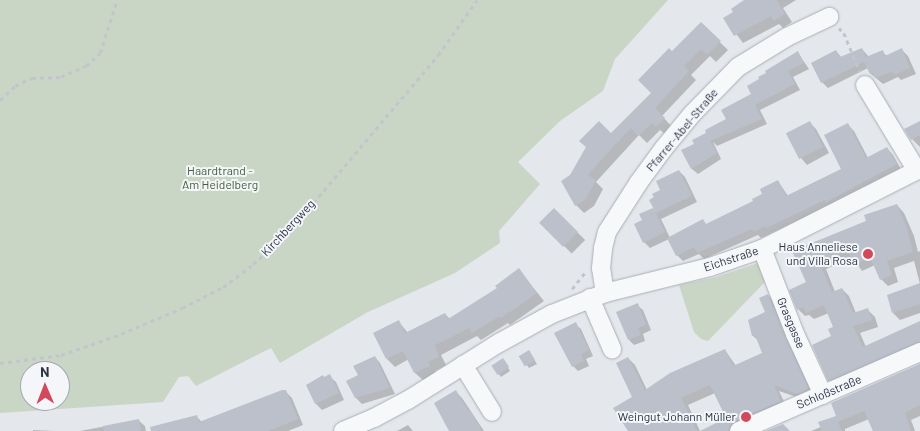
<!DOCTYPE html>
<html>
<head>
<meta charset="utf-8">
<style>
  body { margin:0 }
  #map { position:relative; width:920px; height:431px; overflow:hidden; background:#e4e7ec; font-family:Barlow,sans-serif }
  div>[style] { position:absolute }
  [style*='--x'] { left:calc(var(--x)*1px); top:calc(var(--y)*1px); width:calc(var(--w)*1px); rotate:calc(var(--a)*1deg) }
  .green>* { inset:0; background:#c9d6c5 }
  .shadow>* { inset:0; background:#0003; transform-origin:0 0 }
  .building>* { inset:0; background:#bbc0ca; transform-origin:0 0 }
  .path>* { height:2.5px; margin-top:-1.25px; transform-origin:0; background:repeating-linear-gradient(90deg,#c2c5cb 0 4px,transparent 0 8px) }
  .roads { filter:drop-shadow(0 0 1px #a9aeb7) drop-shadow(0 0 1px #a9aeb7) }
  .minor>* { height:18px; margin:-9px; padding:0 9px; transform-origin:9px; border-radius:9px; background:#f7f8fa }
  .dots>* { width:14px; height:14px; translate:-50% -50%; box-sizing:border-box; border:2px solid #f4f6f9; border-radius:50% }
  span { translate:-50% -50%; white-space:nowrap; text-align:center; line-height:1.15; -webkit-text-stroke:4px #f4f6f9; paint-order:stroke }
  .street-label { font-size:12px; color:#2b3445 }
  .park-label { font-size:12px; color:#3f6138 }
  .poi-label { font-size:12px; color:#2b3445 }
  .right { translate:-100% -50%; text-align:right }
  .north { position:absolute; left:20px; top:361px; width:50px; height:50px; box-sizing:border-box; background:#f4f6f9; border:1px solid #a4a8b1; border-radius:50%; rotate:359deg; font-size:14px; font-weight:700; line-height:20px; text-align:center; color:#2b3445 }
  .north::after { content:''; display:block; margin:auto; width:18px; height:22px; background:#d1495b; clip-path:polygon(50% 0,100% 100%,50% 72%,0 100%) }
</style>
</head>
<body>
<div id="map">
  <div class="green">
    <i style="clip-path:polygon(evenodd,0 0,668px 0,615px 59px,603px 91px,560px 121px,518px 162px,540px 184px,499px 231px,500px 243px,455px 273px,368px 312px,280px 363px,271px 348px,196px 386px,188px 376px,179px 377px,163px 402px,0 413px,0 0,30px 371px,60px 371px,60px 401px,30px 401px,30px 371px)"></i>
    <i style="clip-path:polygon(758px 263px,766px 281px,708px 341px,701px 339px,694px 332px,679px 285px,716px 277px)"></i>
  </div>
  <div class="shadow">
    <i style="clip-path:polygon(745px 0,796px 0,783px 8px,792px 22px,783px 28px,779px 24px,743px 43px,725px 19px,734px 12px)"></i>
    <i style="clip-path:polygon(701px 24px,728px 50px,716px 62px,710px 56px,691px 75px,696px 80px,662px 116px,672px 127px,665px 134px,660px 130px,647px 143px,639px 135px,596px 182px,603px 189px,594px 206px,584px 213px,576px 205px,571px 176px,653px 93px,672px 53px)"></i>
    <i style="clip-path:polygon(862px 49px,869px 57px,882px 52px,887px 56px,902px 50px,908px 56px,916px 74px,901px 80px,898px 77px,883px 84px,871px 74px,868px 68px,828px 88px,822px 82px,813px 63px,836px 51px,842px 58px)"></i>
    <i style="clip-path:polygon(798px 53px,809px 69px,793px 77px,800px 90px,760px 110px,767px 124px,717px 146px,713px 142px,721px 159px,698px 174px,692px 169px,683px 150px,695px 144px,728px 120px,753px 95px,767px 74px)"></i>
    <i style="clip-path:polygon(920px 122px,920px 147px,912px 139px)"></i>
    <i style="clip-path:polygon(810px 123px,816px 129px,829px 153px,807px 165px,801px 158px)"></i>
    <i style="clip-path:polygon(848px 125px,854px 131px,868px 158px,887px 148px,893px 155px,902px 171px,761px 238px,758px 235px,704px 259px,699px 254px,683px 261px,677px 255px,669px 239px,650px 248px,644px 242px,643px 221px,653px 209px,657px 213px,651px 200px,679px 171px,685px 177px,697px 202px,661px 219px,670px 238px,707px 225px,755px 202px,778px 181px,788px 196px,843px 169px)"></i>
    <i style="clip-path:polygon(897px 205px,904px 213px,914px 236px,918px 252px,920px 251px,920px 313px,900px 320px,893px 313px,920px 284px,914px 261px,894px 268px,898px 282px,888px 286px,881px 279px,875px 265px,862px 271px,853px 258px,826px 269px,835px 292px,842px 289px,849px 296px,856px 313px,868px 310px,875px 317px,878px 327px,860px 333px,866px 347px,920px 322px,920px 350px,836px 387px,829px 380px,835px 327px,829px 313px,814px 319px,809px 315px,805px 316px,798px 309px,807px 283px,793px 252px,867px 222px)"></i>
    <i style="left:554px;top:209px;width:44px;height:19px;rotate:45deg"></i>
    <i style="clip-path:polygon(519px 270px,544px 301px,510px 325px,508px 323px,481px 340px,477px 336px,441px 355px,446px 365px,435px 371px,437px 374px,423px 380px,415px 373px,409px 359px,395px 367px,387px 359px,399px 322px,408px 333px,445px 314px,450px 319px,499px 288px)"></i>
    <i style="clip-path:polygon(768px 295px,775px 302px,815px 396px,805px 400px,779px 391px,787px 408px,738px 431px,703px 431px,728px 419px,715px 393px,688px 405px,700px 431px,628px 431px,634px 397px,628px 358px,635px 365px,647px 390px,725px 350px,736px 366px,764px 354px,759px 341px,753px 336px,750px 320px,766px 313px)"></i>
    <i style="clip-path:polygon(637px 305px,643px 310px,651px 330px,643px 334px,645px 341px,634px 345px,629px 340px)"></i>
    <i style="clip-path:polygon(575px 324px,581px 329px,593px 356px,586px 359px,589px 366px,578px 371px,573px 366px)"></i>
    <i style="clip-path:polygon(531px 355px,537px 364px,529px 368px,521px 357px)"></i>
    <i style="clip-path:polygon(375px 357px,380px 363px,395px 394px,362px 404px,356px 398px,348px 381px,359px 376px)"></i>
    <i style="clip-path:polygon(505px 363px,510px 371px,501px 377px,492px 366px)"></i>
    <i style="clip-path:polygon(920px 365px,920px 416px,911px 420px,915px 431px,873px 431px,869px 419px,845px 429px,845px 431px,811px 431px,821px 427px)"></i>
    <i style="clip-path:polygon(329px 376px,336px 382px,344px 400px,322px 410px,316px 404px,324px 378px)"></i>
    <i style="clip-path:polygon(286px 392px,292px 398px,303px 425px,288px 431px,172px 431px,197px 417px,202px 422px)"></i>
    <i style="clip-path:polygon(456px 392px,462px 398px,484px 431px,451px 431px)"></i>
    <i style="clip-path:polygon(138px 420px,145px 426px,146px 431px,80px 431px)"></i>
    <i style="clip-path:polygon(408px 425px,413px 431px,397px 431px)"></i>
    <i style="clip-path:polygon(33px 430px,55px 431px,33px 431px)"></i>
  </div>
  <div class="building">
    <i style="clip-path:polygon(744px 0,777px 0,785px 14px,774px 21px,771px 16px,734px 36px,723px 18px,733px 12px,731px 9px)"></i>
    <i style="clip-path:polygon(701px 22px,721px 41px,707px 55px,701px 49px,684px 66px,689px 71px,655px 108px,665px 118px,656px 127px,652px 123px,638px 136px,631px 128px,600px 161px,588px 175px,596px 180px,586px 199px,575px 206px,561px 181px,570px 175px,586px 147px,579px 141px,599px 121px,611px 133px,651px 93px,638px 80px,669px 48px,672px 51px)"></i>
    <i style="clip-path:polygon(862px 48px,866px 57px,883px 50px,885px 56px,902px 48px,910px 68px,894px 75px,892px 72px,875px 78px,873px 73px,870px 74px,864px 62px,821px 83px,811px 63px,836px 50px,840px 57px)"></i>
    <i style="clip-path:polygon(798px 51px,804px 63px,788px 71px,795px 84px,755px 105px,762px 119px,710px 141px,708px 137px,717px 153px,691px 169px,681px 150px,694px 144px,692px 140px,706px 133px,705px 130px,726px 119px,721px 110px,751px 94px,747px 86px,759px 79px,758px 77px,766px 73px,765px 71px)"></i>
    <i style="left:810px;top:121px;width:29px;height:27px;rotate:63deg"></i>
    <i style="clip-path:polygon(920px 121px,920px 135px,911px 140px,904px 129px)"></i>
    <i style="clip-path:polygon(848px 123px,866px 158px,887px 147px,897px 164px,826px 202px,825px 200px,766px 228px,765px 226px,754px 232px,752px 229px,697px 253px,694px 247px,676px 256px,667px 238px,703px 219px,706px 224px,753px 201px,752px 199px,762px 194px,760px 189px,778px 180px,786px 196px,841px 169px,824px 135px)"></i>
    <i style="clip-path:polygon(679px 170px,692px 196px,656px 213px,649px 200px,654px 197px,652px 194px,660px 190px,656px 181px)"></i>
    <i style="clip-path:polygon(897px 204px,907px 228px,913px 252px,887px 261px,892px 275px,880px 280px,870px 257px,854px 265px,848px 250px,819px 262px,832px 292px,842px 288px,853px 313px,868px 308px,872px 320px,853px 326px,863px 347px,920px 321px,920px 342px,828px 381px,812px 345px,831px 336px,828px 329px,833px 327px,824px 305px,806px 313px,803px 307px,797px 310px,789px 290px,806px 282px,792px 251px,866px 221px,864px 215px)"></i>
    <i style="left:554px;top:208px;width:34px;height:21px;rotate:45deg"></i>
    <i style="clip-path:polygon(653px 208px,665px 232px,643px 243px,634px 224px,642px 220px,639px 214px)"></i>
    <i style="clip-path:polygon(519px 268px,537px 293px,501px 318px,500px 316px,472px 333px,469px 328px,435px 345px,439px 357px,428px 362px,430px 366px,414px 373px,403px 351px,386px 359px,373px 333px,399px 320px,405px 333px,445px 313px,448px 319px,497px 288px,495px 286px)"></i>
    <i style="clip-path:polygon(920px 283px,920px 304px,892px 313px,887px 295px)"></i>
    <i style="clip-path:polygon(768px 294px,809px 389px,797px 394px,774px 385px,781px 401px,735px 421px,730px 425px,729px 431px,700px 431px,726px 418px,710px 385px,681px 398px,697px 431px,628px 431px,613px 408px,632px 397px,616px 363px,628px 357px,645px 390px,670px 373px,725px 349px,733px 366px,762px 353px,755px 335px,752px 336px,748px 320px,765px 312px,759px 298px)"></i>
    <i style="clip-path:polygon(638px 303px,646px 325px,638px 328px,641px 335px,628px 340px,616px 312px)"></i>
    <i style="clip-path:polygon(576px 322px,589px 350px,581px 354px,584px 361px,572px 367px,554px 333px)"></i>
    <i style="left:529px;top:350px;width:12px;height:12px;rotate:59deg"></i>
    <i style="clip-path:polygon(375px 356px,390px 388px,355px 398px,346px 381px,358px 375px,353px 366px)"></i>
    <i style="left:503px;top:358px;width:11px;height:14px;rotate:56deg"></i>
    <i style="clip-path:polygon(920px 364px,920px 405px,905px 413px,911px 431px,873px 431px,864px 411px,838px 422px,842px 431px,822px 431px,818px 422px,836px 416px,831px 403px)"></i>
    <i style="clip-path:polygon(330px 374px,339px 393px,315px 404px,306px 385px,323px 375px,324px 377px)"></i>
    <i style="clip-path:polygon(282px 390px,286px 390px,298px 419px,268px 431px,151px 431px,150px 427px,197px 415px,199px 422px)"></i>
    <i style="clip-path:polygon(456px 390px,468px 411px,470px 410px,482px 431px,449px 431px,434px 403px)"></i>
    <i style="clip-path:polygon(139px 419px,141px 431px,104px 431px,103px 426px)"></i>
    <i style="clip-path:polygon(783px 424px,790px 431px,766px 431px)"></i>
  </div>
  <div class="path">
    <i style="--x:839;--y:28;--w:7;--a:45"></i>
    <i style="--x:844;--y:33;--w:42;--a:67.7"></i>
    <i style="--x:0;--y:100;--w:21;--a:-43"></i>
    <i style="--x:15;--y:86;--w:19;--a:-25"></i>
    <i style="--x:32;--y:78;--w:29;--a:-2"></i>
    <i style="--x:61;--y:77;--w:27;--a:-24"></i>
    <i style="--x:86;--y:66;--w:19;--a:-43"></i>
    <i style="--x:100;--y:53;--w:56;--a:-72.2"></i>
    <i style="--x:572;--y:289;--w:23;--a:-52"></i>
    <i style="--x:0;--y:363;--w:62;--a:-7.5"></i>
    <i style="--x:61;--y:355;--w:64;--a:-19.3"></i>
    <i style="--x:121;--y:334;--w:66;--a:-23.1"></i>
    <i style="--x:182;--y:308;--w:46;--a:-27.1"></i>
    <i style="--x:223;--y:287;--w:38;--a:-37"></i>
    <i style="--x:253;--y:264;--w:30;--a:-41"></i>
    <i style="--x:276;--y:244;--w:40;--a:-47"></i>
    <i style="--x:303;--y:215;--w:209;--a:-49.8"></i>
    <i style="--x:438;--y:55;--w:67;--a:-54.7"></i>
  </div>
  <div class="roads">
    <div class="minor">
      <i style="--x:865;--y:85;--w:100;--a:58.8"></i>
      <i style="--x:762;--y:249;--w:91;--a:68.8"></i>
      <i style="--x:795;--y:334;--w:67;--a:65.3"></i>
      <i style="--x:605;--y:293;--w:25;--a:-99"></i>
      <i style="--x:601;--y:268;--w:20;--a:-84"></i>
      <i style="--x:603;--y:248;--w:16;--a:-76"></i>
      <i style="--x:607;--y:232;--w:59;--a:-57.4"></i>
      <i style="--x:639;--y:182;--w:42;--a:-53.7"></i>
      <i style="--x:664;--y:148;--w:45;--a:-50.4"></i>
      <i style="--x:693;--y:113;--w:64;--a:-45.6"></i>
      <i style="--x:738;--y:67;--w:57;--a:-31.5"></i>
      <i style="--x:787;--y:37;--w:47;--a:-25.5"></i>
      <i style="--x:590;--y:298;--w:56;--a:66.7"></i>
      <i style="--x:463;--y:365;--w:55;--a:58.3"></i>
      <i style="--x:343;--y:431;--w:34;--a:-23"></i>
      <i style="--x:374;--y:418;--w:38;--a:-28"></i>
      <i style="--x:408;--y:400;--w:107;--a:-32.1"></i>
      <i style="--x:499;--y:343;--w:60;--a:-28.7"></i>
      <i style="--x:552;--y:314;--w:57;--a:-21.6"></i>
      <i style="--x:605;--y:293;--w:108;--a:-13.9"></i>
      <i style="--x:710;--y:267;--w:55;--a:-19.1"></i>
      <i style="--x:762;--y:249;--w:177;--a:-26.9"></i>
      <i style="--x:739;--y:431;--w:197;--a:-23.6"></i>
    </div>
  </div>
  <div class="dots">
    <i style="left:868px;top:254px;background:#d1495b"></i>
    <i style="left:746px;top:417px;background:#d1495b"></i>
  </div>
  <div class="street-label">
    <span style="left:682px;top:130px;rotate:-50deg">Pfarrer-Abel-Straße</span>
    <span style="left:288px;top:228px;rotate:-47deg">Kirchbergweg</span>
    <span style="left:731px;top:259px;rotate:-18deg">Eichstraße</span>
    <span style="left:791px;top:323px;rotate:67deg">Grasgasse</span>
    <span style="left:829px;top:392px;rotate:-23deg">Schloßstraße</span>
  </div>
  <div class="park-label">
    <span style="left:220px;top:178px">Haardtrand -<br>Am Heidelberg</span>
  </div>
  <div class="poi-label">
    <span class="right" style="left:858px;top:254px">Haus Anneliese<br>und Villa Rosa</span>
    <span class="right" style="left:736px;top:417px">Weingut Johann Müller</span>
  </div>
  <div class="north">N</div>
</div>
</body>
</html>
